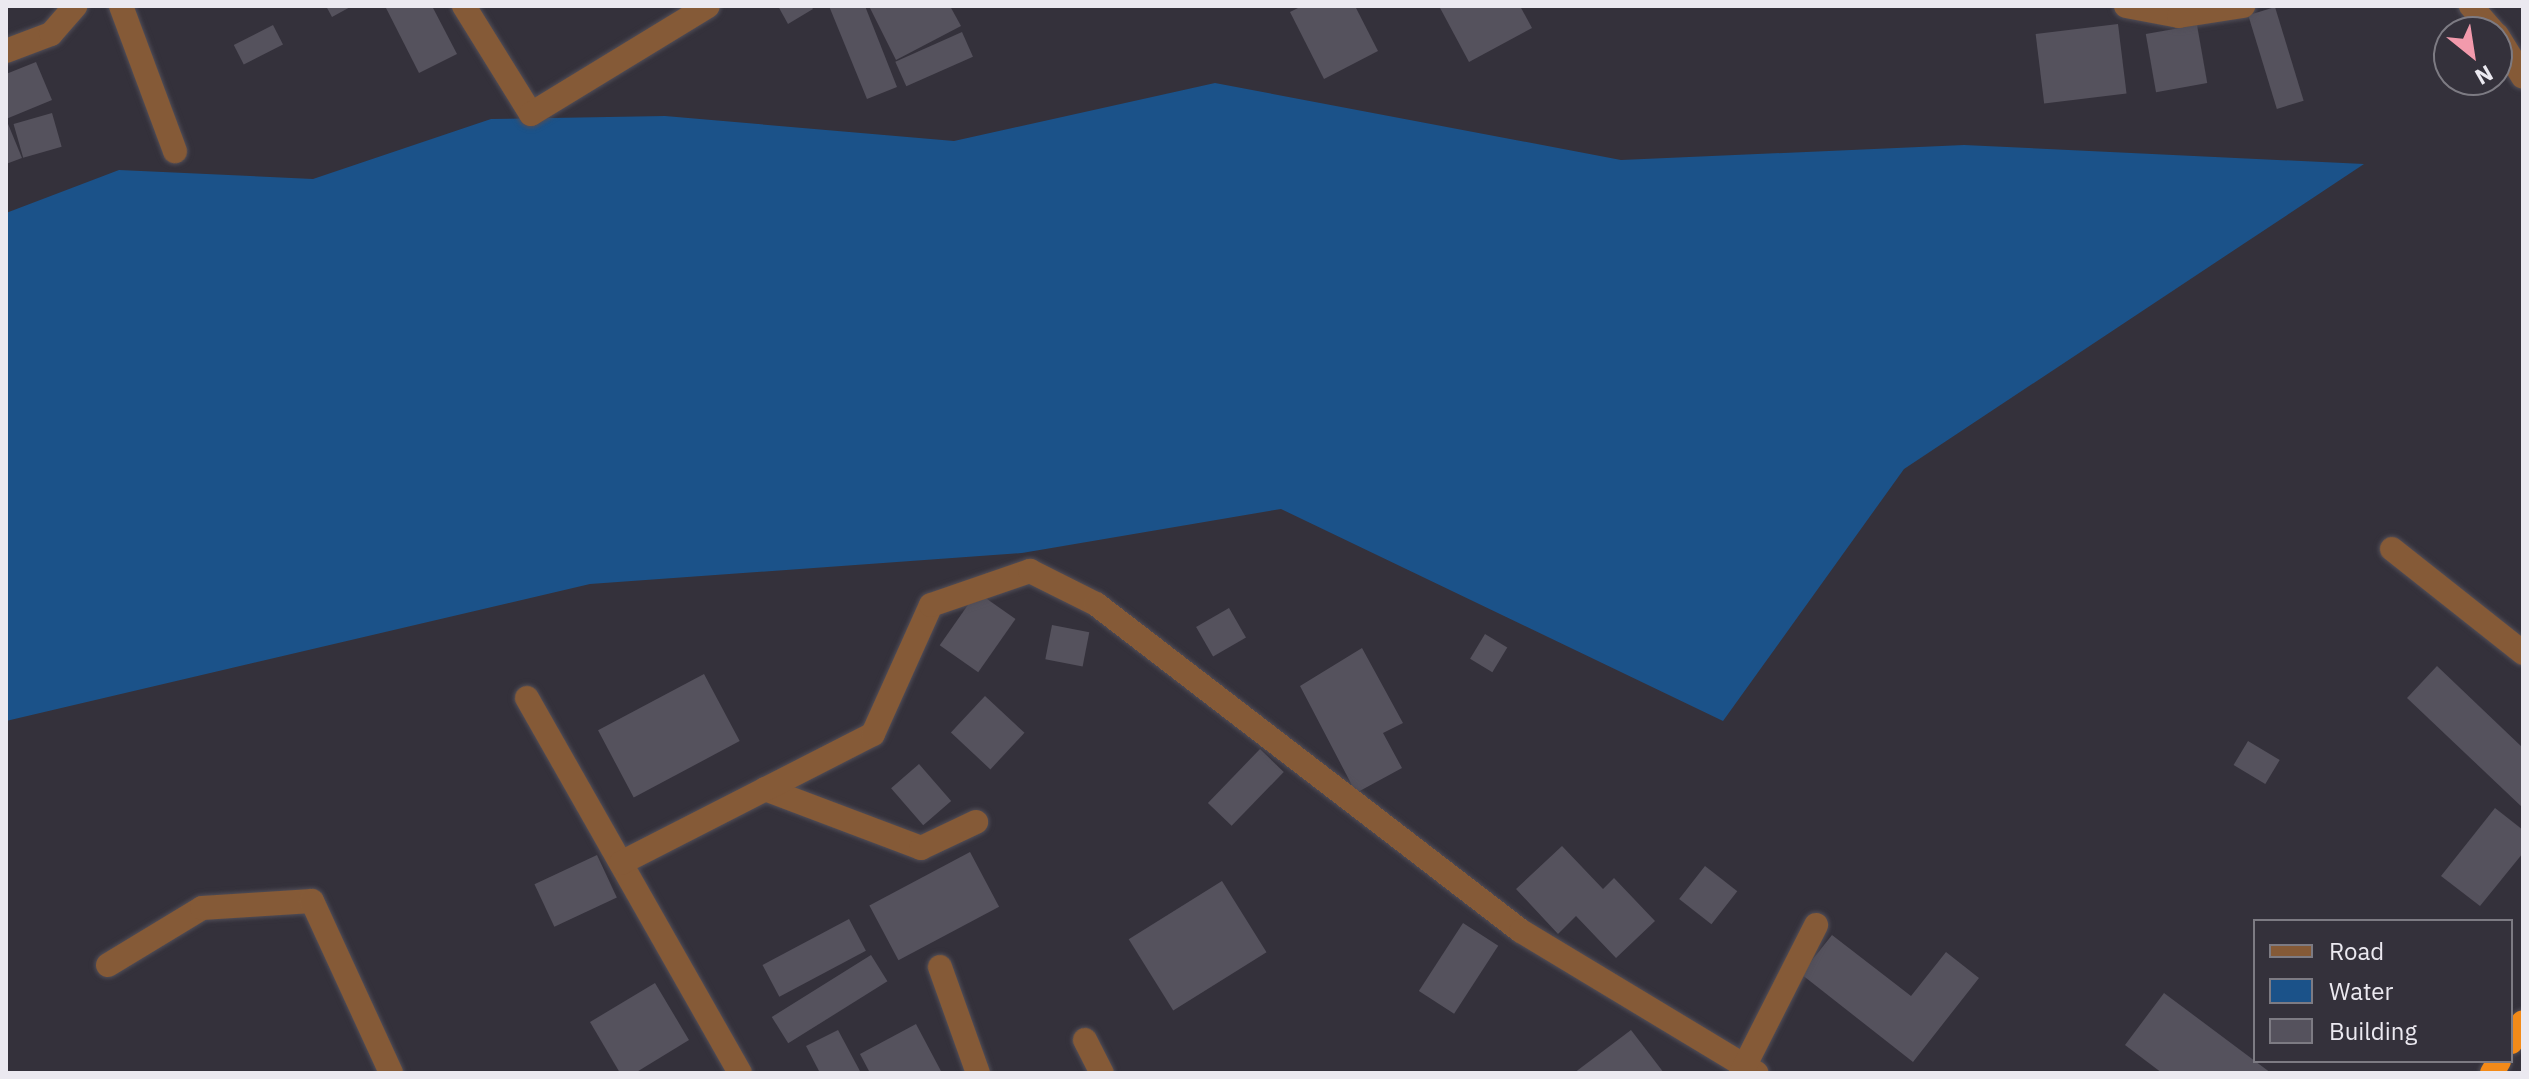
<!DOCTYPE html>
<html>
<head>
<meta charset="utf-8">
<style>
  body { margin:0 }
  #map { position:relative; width:2529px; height:1079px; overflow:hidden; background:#34313b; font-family:"IBM Plex Sans",sans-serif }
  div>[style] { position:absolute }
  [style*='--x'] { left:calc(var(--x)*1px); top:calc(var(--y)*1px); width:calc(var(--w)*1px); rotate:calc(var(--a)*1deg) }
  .water>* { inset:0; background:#1b5289 }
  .building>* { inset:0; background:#55525d; transform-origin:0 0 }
  .roads { filter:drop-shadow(0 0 2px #514e58) drop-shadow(0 0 2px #514e58) }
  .minor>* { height:24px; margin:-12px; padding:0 12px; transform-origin:12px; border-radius:12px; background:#855a37 }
  .highway>* { height:24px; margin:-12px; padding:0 12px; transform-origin:12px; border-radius:12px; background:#f38a18 }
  span { translate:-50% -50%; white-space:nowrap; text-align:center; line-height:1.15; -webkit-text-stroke:6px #34313b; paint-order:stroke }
  .frame { position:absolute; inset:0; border:8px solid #ebe9f0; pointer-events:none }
  .legend { position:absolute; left:2253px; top:919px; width:260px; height:144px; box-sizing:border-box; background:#34313b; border:2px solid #7d7b83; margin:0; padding:10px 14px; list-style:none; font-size:24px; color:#ebe9f0 }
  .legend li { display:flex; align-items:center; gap:16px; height:40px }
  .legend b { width:40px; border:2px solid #7d7b83 }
  .north { position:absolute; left:2433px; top:16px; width:80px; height:80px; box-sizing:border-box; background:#34313b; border:2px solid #7d7b83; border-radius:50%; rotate:150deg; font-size:22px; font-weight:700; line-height:32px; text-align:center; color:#ebe9f0 }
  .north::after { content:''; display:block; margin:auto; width:28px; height:36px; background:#f29aac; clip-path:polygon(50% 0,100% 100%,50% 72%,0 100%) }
</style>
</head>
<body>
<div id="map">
  <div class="water">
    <i style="clip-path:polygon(1215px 83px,1621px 160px,1964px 145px,2364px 164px,1904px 469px,1723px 721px,1281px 509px,1022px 553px,590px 584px,6px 721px,6px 213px,119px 170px,313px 179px,491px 119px,665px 116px,954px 141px)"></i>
  </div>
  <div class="building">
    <i style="clip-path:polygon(326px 6px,352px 6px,332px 17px)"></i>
    <i style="clip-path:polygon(385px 6px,432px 6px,457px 54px,419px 73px)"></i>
    <i style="clip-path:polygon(778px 6px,811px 6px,813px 9px,788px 24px)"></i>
    <i style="clip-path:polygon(829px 6px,865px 6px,897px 87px,867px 99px)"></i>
    <i style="clip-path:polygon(869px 6px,950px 6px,961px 26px,896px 60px)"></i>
    <i style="clip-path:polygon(1302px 6px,1355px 6px,1378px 51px,1324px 79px,1290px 12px)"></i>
    <i style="clip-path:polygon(1439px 6px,1520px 6px,1532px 28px,1469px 62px)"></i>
    <i style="left:2275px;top:7px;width:98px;height:28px;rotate:73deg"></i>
    <i style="left:2118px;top:24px;width:70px;height:83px;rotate:83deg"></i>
    <i style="left:273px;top:25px;width:22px;height:44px;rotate:63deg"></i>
    <i style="left:2197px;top:25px;width:59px;height:52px;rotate:80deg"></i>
    <i style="left:962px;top:32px;width:27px;height:73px;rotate:66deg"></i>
    <i style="clip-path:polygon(36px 62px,52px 100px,6px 119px,6px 74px)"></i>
    <i style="left:52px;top:113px;width:35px;height:40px;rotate:74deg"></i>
    <i style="clip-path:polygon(6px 119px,22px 158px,6px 164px)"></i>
    <i style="left:977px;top:592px;width:47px;height:65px;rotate:35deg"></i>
    <i style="left:1229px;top:608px;width:34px;height:38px;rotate:60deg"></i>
    <i style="left:1052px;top:625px;width:38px;height:35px;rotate:11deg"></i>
    <i style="left:1485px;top:634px;width:26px;height:29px;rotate:31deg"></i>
    <i style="clip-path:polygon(1362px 648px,1403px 723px,1383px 733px,1402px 768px,1356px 793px,1300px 686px)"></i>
    <i style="clip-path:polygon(2437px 666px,2523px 748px,2523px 808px,2407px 698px)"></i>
    <i style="left:704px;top:674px;width:76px;height:120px;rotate:62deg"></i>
    <i style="left:985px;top:696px;width:54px;height:50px;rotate:43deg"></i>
    <i style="left:2248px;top:741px;width:37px;height:28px;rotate:31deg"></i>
    <i style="left:1260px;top:749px;width:33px;height:75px;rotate:44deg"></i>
    <i style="left:919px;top:764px;width:49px;height:37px;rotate:49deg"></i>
    <i style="clip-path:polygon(2495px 808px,2523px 830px,2523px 853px,2480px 906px,2441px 876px)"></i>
    <i style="clip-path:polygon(1562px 846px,1603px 889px,1614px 878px,1655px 921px,1616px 958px,1576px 916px,1558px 934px,1516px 889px)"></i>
    <i style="left:970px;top:852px;width:62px;height:114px;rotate:62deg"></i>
    <i style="left:597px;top:855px;width:47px;height:69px;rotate:65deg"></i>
    <i style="left:1705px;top:866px;width:41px;height:42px;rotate:38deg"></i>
    <i style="left:1222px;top:881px;width:84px;height:110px;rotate:58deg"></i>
    <i style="left:849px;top:919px;width:36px;height:98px;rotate:62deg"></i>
    <i style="left:1463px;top:923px;width:42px;height:81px;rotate:33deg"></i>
    <i style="clip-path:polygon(1832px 935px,1911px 996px,1946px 952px,1979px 978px,1913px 1062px,1801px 974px)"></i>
    <i style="left:871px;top:955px;width:31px;height:117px;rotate:58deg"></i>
    <i style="clip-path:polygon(655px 983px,689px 1040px,635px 1073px,620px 1073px,590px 1022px)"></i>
    <i style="clip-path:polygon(2164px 993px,2271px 1073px,2162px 1073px,2125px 1045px)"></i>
    <i style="clip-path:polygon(916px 1024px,942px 1073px,870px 1073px,860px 1054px)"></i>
    <i style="clip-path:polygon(838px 1030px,861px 1073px,820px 1073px,806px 1046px)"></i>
    <i style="clip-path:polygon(1631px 1030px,1664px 1073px,1574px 1073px)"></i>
  </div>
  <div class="roads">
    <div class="minor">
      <i style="--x:121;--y:6;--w:155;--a:69.6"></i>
      <i style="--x:464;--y:6;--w:127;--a:58.2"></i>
      <i style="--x:531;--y:114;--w:207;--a:-31.4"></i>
      <i style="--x:2126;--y:6;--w:54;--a:10.7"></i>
      <i style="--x:2179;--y:16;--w:65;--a:-8.9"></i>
      <i style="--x:2471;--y:6;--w:35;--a:49"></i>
      <i style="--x:2497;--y:35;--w:49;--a:58.2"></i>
      <i style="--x:6;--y:51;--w:48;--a:-20.7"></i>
      <i style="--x:51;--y:34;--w:37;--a:-49"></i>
      <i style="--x:2392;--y:549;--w:167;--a:38.4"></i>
      <i style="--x:527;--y:698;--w:431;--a:60.4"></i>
      <i style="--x:765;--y:789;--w:167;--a:20.7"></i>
      <i style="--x:921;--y:848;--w:61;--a:-25.3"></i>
      <i style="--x:621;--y:863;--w:283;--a:-27.1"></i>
      <i style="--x:873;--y:734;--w:141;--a:-65.8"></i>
      <i style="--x:931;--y:605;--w:105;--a:-19"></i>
      <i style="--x:1030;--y:571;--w:74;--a:26.6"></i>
      <i style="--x:1096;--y:604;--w:536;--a:37.58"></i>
      <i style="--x:1521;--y:931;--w:275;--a:31.1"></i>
      <i style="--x:108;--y:965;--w:110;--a:-31.2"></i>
      <i style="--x:202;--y:908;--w:110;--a:-3.6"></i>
      <i style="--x:312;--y:901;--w:189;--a:65.3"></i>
      <i style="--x:940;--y:967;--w:113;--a:70.3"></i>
      <i style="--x:1085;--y:1040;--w:37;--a:63"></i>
      <i style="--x:1741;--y:1073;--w:166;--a:-63.1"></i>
    </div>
    <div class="highway">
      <i style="--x:2511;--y:1042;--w:23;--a:-59"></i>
      <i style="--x:2492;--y:1073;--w:14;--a:-60"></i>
    </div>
  </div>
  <div class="frame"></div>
  <ul class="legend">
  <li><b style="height:10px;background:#855a37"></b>Road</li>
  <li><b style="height:22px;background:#1b5289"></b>Water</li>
  <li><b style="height:22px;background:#55525d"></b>Building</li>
  </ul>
  <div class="north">N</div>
</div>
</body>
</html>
